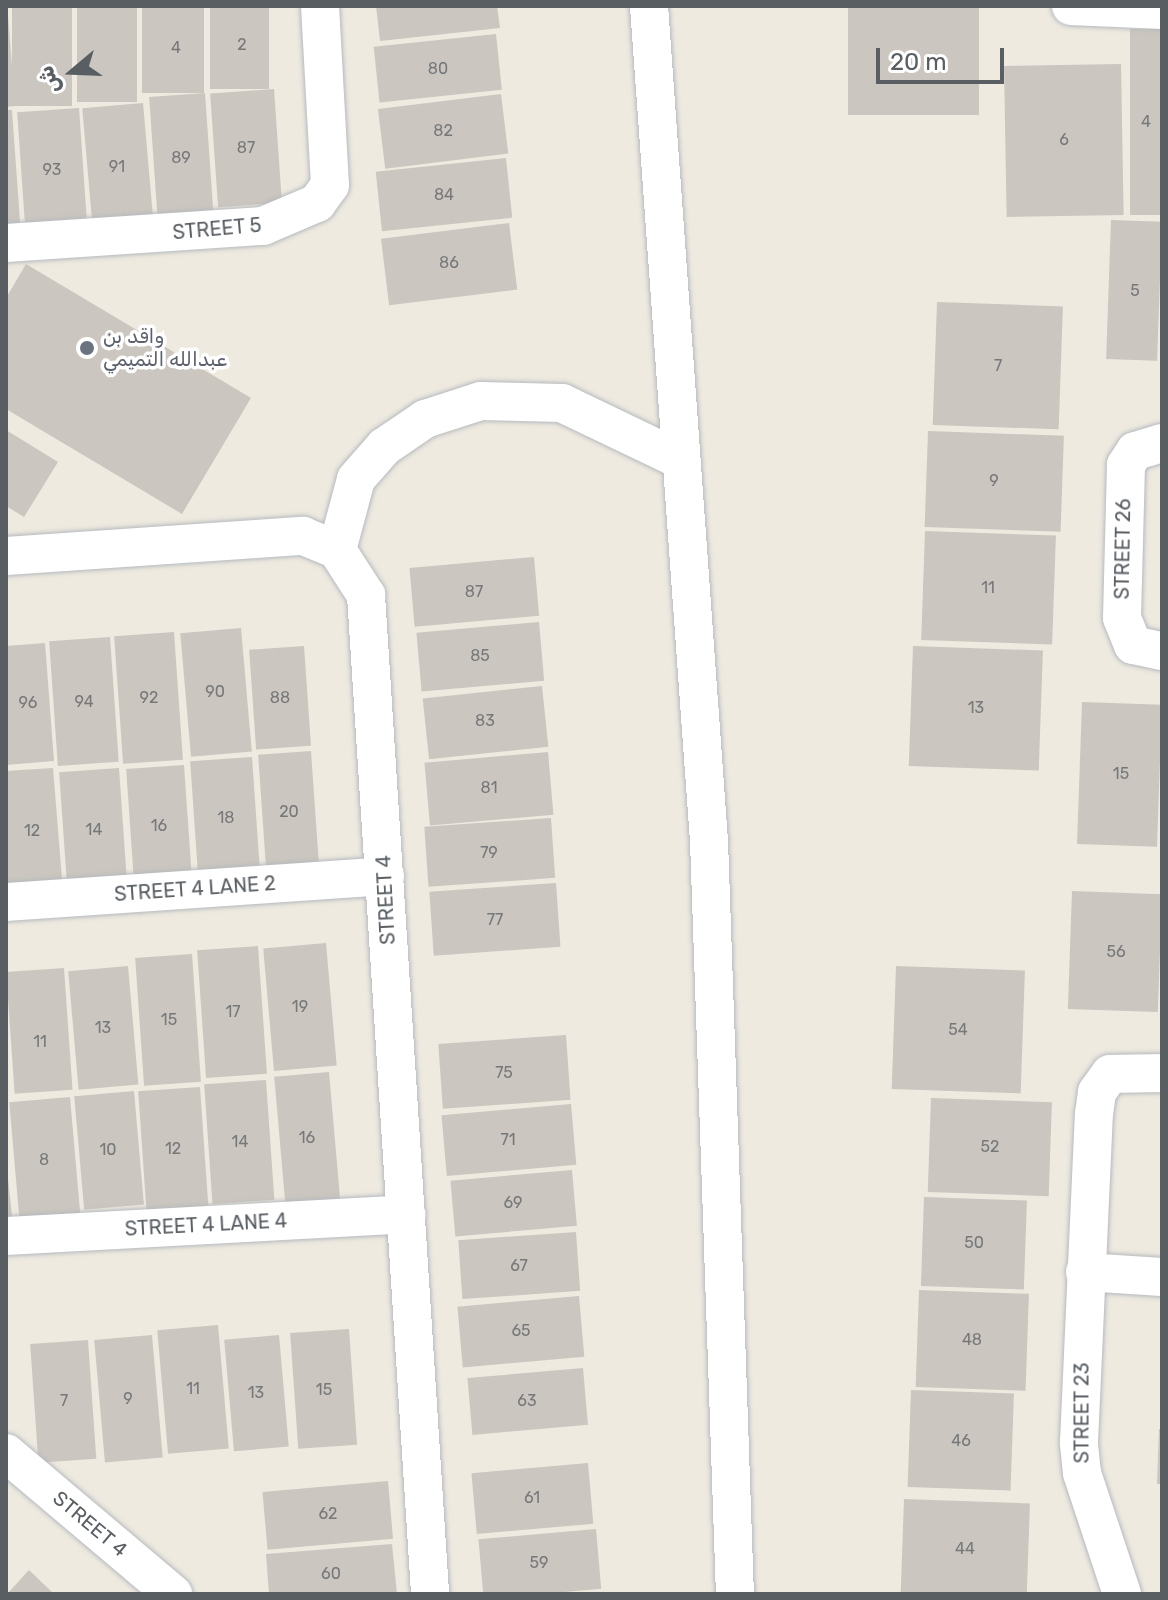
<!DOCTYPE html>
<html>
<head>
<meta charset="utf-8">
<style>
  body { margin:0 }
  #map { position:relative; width:1168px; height:1600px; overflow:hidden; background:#eeeae0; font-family:Rubik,"Noto Sans Arabic",sans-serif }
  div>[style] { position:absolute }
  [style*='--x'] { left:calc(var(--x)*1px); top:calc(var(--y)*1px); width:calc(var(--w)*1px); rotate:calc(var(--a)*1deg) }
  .building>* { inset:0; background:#cbc6bf; transform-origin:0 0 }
  .roads { filter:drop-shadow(0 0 2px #b6babe) drop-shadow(0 0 2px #b6babe) }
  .minor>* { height:38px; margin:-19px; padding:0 19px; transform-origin:19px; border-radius:19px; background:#fff }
  .dots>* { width:22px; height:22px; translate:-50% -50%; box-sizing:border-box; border:4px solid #fff; border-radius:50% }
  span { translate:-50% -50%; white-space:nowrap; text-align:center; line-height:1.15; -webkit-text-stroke:7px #fff; paint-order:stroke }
  .number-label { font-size:16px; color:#76787a }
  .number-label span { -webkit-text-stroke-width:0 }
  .street-label { font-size:20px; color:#595e63 }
  .worship-label { font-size:20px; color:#5b616d }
  .left { translate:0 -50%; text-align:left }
  .frame { position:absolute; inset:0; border:8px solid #595e63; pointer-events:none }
  .north { position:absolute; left:32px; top:32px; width:80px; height:80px; -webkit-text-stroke:6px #fff; paint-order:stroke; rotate:251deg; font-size:22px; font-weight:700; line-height:32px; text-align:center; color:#595e63 }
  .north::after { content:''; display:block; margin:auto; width:28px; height:36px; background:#595e63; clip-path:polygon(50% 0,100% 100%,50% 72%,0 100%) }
  .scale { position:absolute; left:876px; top:48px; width:128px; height:36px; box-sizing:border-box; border:4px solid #595e63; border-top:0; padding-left:10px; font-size:24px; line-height:28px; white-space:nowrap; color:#595e63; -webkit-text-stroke:6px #fff; paint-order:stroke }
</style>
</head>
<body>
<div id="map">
  <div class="building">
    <i style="left:12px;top:6px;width:60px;height:100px"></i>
    <i style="left:77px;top:6px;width:60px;height:96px"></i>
    <i style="left:142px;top:6px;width:62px;height:87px"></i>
    <i style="left:210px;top:6px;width:59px;height:83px"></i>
    <i style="clip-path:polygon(376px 6px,497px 6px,500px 28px,380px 41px)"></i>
    <i style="left:848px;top:6px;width:131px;height:109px"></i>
    <i style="clip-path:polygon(8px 14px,15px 106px,6px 107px,6px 15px)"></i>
    <i style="left:1130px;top:29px;width:32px;height:186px"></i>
    <i style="left:496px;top:34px;width:56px;height:123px;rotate:84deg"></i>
    <i style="left:1121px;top:64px;width:151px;height:117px;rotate:89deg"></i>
    <i style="left:274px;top:89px;width:114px;height:64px;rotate:86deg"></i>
    <i style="left:205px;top:93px;width:126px;height:56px;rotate:86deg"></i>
    <i style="left:501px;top:94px;width:60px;height:124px;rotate:83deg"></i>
    <i style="left:143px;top:103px;width:123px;height:61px;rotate:85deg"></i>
    <i style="left:79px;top:108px;width:121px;height:62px;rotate:86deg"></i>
    <i style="clip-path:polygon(6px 110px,12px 110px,21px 236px,6px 237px)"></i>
    <i style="left:506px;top:158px;width:60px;height:131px;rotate:84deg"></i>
    <i style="left:1111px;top:220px;width:51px;height:139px;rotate:2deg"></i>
    <i style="left:509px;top:223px;width:67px;height:129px;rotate:83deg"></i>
    <i style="clip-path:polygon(26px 264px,251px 398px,182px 514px,6px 409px,6px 298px)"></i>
    <i style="left:937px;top:302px;width:126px;height:123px;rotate:2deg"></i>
    <i style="clip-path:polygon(6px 430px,58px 462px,24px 517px,6px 506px)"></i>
    <i style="left:928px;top:431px;width:136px;height:96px;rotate:2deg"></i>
    <i style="left:925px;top:531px;width:131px;height:109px;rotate:2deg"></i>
    <i style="left:534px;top:557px;width:59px;height:125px;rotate:85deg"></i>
    <i style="left:539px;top:622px;width:59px;height:123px;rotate:85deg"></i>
    <i style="left:241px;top:628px;width:124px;height:61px;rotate:85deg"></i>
    <i style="left:174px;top:632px;width:128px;height:60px;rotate:86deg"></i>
    <i style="left:110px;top:637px;width:125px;height:61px;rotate:86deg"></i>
    <i style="clip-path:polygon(45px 643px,54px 761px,6px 765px,6px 646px)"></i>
    <i style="left:304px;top:646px;width:100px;height:55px;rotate:86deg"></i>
    <i style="left:913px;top:646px;width:130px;height:120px;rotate:2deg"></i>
    <i style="left:542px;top:686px;width:61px;height:120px;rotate:84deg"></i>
    <i style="left:1082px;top:702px;width:80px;height:142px;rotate:2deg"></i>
    <i style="left:311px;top:751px;width:118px;height:53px;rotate:86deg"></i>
    <i style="left:548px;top:752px;width:63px;height:124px;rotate:85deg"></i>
    <i style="left:252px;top:757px;width:118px;height:62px;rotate:86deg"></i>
    <i style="left:184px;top:765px;width:118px;height:58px;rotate:86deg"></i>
    <i style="clip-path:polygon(53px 768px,63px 891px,6px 895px,6px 771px)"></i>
    <i style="left:119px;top:768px;width:119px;height:60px;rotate:86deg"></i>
    <i style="left:551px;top:818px;width:60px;height:127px;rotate:86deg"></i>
    <i style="left:556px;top:883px;width:64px;height:127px;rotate:86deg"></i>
    <i style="left:1072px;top:891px;width:90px;height:118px;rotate:2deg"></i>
    <i style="left:326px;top:943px;width:123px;height:63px;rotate:85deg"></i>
    <i style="left:258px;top:946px;width:128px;height:61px;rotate:86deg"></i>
    <i style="left:192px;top:954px;width:128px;height:57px;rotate:86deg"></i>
    <i style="left:128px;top:966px;width:119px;height:60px;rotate:85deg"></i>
    <i style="left:896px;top:966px;width:129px;height:123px;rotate:2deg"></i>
    <i style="left:64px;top:968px;width:122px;height:58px;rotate:86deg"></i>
    <i style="left:566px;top:1035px;width:65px;height:128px;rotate:86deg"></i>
    <i style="left:329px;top:1072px;width:127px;height:55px;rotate:85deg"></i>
    <i style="left:266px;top:1080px;width:120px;height:62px;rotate:86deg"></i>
    <i style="left:200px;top:1087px;width:119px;height:62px;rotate:86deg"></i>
    <i style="left:134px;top:1091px;width:114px;height:60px;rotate:85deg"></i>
    <i style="left:70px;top:1097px;width:122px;height:61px;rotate:85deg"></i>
    <i style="left:931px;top:1098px;width:121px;height:94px;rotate:2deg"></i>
    <i style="left:571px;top:1104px;width:61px;height:130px;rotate:85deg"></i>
    <i style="clip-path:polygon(6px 1160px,13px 1225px,6px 1225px)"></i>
    <i style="left:572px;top:1170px;width:56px;height:122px;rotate:85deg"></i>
    <i style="left:924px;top:1197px;width:103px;height:89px;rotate:2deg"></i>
    <i style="left:576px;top:1232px;width:59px;height:118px;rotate:86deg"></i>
    <i style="left:919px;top:1290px;width:110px;height:97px;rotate:2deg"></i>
    <i style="left:579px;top:1296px;width:61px;height:122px;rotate:85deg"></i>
    <i style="left:218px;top:1325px;width:124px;height:61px;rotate:85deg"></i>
    <i style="left:349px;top:1329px;width:116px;height:59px;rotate:86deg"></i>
    <i style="left:152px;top:1335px;width:123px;height:58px;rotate:85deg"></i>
    <i style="left:279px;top:1335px;width:112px;height:55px;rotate:85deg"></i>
    <i style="left:88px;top:1340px;width:119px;height:58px;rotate:86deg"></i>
    <i style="left:583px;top:1368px;width:57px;height:116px;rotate:85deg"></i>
    <i style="left:911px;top:1390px;width:103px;height:97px;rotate:2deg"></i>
    <i style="clip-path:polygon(1159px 1429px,1162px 1429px,1162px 1484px,1157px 1484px)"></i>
    <i style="left:588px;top:1463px;width:61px;height:117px;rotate:85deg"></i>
    <i style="left:388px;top:1481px;width:58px;height:126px;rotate:85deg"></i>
    <i style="left:904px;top:1499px;width:126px;height:95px;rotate:2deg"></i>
    <i style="left:596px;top:1529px;width:60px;height:118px;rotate:85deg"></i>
    <i style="clip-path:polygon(392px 1544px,397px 1594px,269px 1594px,266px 1554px)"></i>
    <i style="clip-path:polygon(29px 1570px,54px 1594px,7px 1594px)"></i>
  </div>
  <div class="roads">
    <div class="minor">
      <i style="--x:649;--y:6;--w:836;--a:85.89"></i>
      <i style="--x:709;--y:840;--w:754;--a:88.03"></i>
      <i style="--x:1071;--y:6;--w:91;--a:2.5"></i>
      <i style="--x:6;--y:243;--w:258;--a:-3.8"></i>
      <i style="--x:263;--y:226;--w:59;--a:-23.1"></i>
      <i style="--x:317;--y:203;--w:22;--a:-54"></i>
      <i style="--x:330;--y:185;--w:179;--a:-93.2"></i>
      <i style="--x:1162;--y:443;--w:28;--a:163"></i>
      <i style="--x:1135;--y:451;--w:17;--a:123"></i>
      <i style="--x:1126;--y:465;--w:153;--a:91.5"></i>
      <i style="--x:1122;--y:618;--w:29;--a:68"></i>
      <i style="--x:1133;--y:645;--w:30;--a:12"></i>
      <i style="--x:337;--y:550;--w:73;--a:-75"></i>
      <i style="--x:356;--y:479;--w:43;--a:-48.8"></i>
      <i style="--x:384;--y:447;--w:50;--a:-34.3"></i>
      <i style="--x:425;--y:419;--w:59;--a:-17.8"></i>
      <i style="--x:481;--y:401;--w:81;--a:1.4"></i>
      <i style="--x:562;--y:403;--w:132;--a:25.6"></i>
      <i style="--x:6;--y:556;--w:298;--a:-3.9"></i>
      <i style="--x:303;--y:536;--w:37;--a:22"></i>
      <i style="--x:337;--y:550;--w:54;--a:57.2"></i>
      <i style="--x:366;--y:595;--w:1001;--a:86.33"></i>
      <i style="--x:6;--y:902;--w:380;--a:-3.9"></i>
      <i style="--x:6;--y:1236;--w:401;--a:-3.1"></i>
      <i style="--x:1085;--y:1272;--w:77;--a:3.7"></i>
      <i style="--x:6;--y:1453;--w:219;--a:40.2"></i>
      <i style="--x:1122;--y:1594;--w:127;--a:-108.3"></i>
      <i style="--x:1082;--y:1473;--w:31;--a:-96"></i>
      <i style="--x:1079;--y:1442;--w:328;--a:-87.4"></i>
      <i style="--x:1094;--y:1114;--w:22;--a:-82"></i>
      <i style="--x:1097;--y:1092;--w:22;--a:-54"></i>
      <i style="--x:1110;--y:1074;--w:52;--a:-1.1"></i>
    </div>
  </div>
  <div class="dots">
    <i style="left:87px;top:348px;background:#6b7280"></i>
  </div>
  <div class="number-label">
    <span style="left:242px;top:45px">2</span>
    <span style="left:176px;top:48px">4</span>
    <span style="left:438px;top:69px">80</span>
    <span style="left:1146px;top:122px">4</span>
    <span style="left:443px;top:131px">82</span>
    <span style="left:1064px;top:140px">6</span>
    <span style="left:246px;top:148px">87</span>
    <span style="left:181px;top:158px">89</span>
    <span style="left:117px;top:167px">91</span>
    <span style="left:52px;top:170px">93</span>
    <span style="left:444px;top:195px">84</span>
    <span style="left:449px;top:263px">86</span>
    <span style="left:1135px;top:291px">5</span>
    <span style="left:998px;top:366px">7</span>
    <span style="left:994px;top:481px">9</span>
    <span style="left:988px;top:588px">11</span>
    <span style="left:474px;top:592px">87</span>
    <span style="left:480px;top:656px">85</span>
    <span style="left:215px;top:692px">90</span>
    <span style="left:149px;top:698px">92</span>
    <span style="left:280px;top:698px">88</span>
    <span style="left:84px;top:702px">94</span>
    <span style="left:28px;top:703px">96</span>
    <span style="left:976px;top:708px">13</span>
    <span style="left:485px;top:721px">83</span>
    <span style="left:1121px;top:774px">15</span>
    <span style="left:489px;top:788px">81</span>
    <span style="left:289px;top:812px">20</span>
    <span style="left:226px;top:818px">18</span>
    <span style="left:159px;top:826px">16</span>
    <span style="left:94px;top:830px">14</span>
    <span style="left:32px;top:831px">12</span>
    <span style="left:489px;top:853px">79</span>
    <span style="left:495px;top:920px">77</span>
    <span style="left:1116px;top:952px">56</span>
    <span style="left:300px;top:1007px">19</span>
    <span style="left:233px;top:1012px">17</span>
    <span style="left:169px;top:1020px">15</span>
    <span style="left:103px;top:1028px">13</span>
    <span style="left:958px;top:1030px">54</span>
    <span style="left:40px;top:1042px">11</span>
    <span style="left:504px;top:1073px">75</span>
    <span style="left:307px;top:1138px">16</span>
    <span style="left:508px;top:1140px">71</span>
    <span style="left:240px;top:1142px">14</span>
    <span style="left:990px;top:1147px">52</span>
    <span style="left:173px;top:1149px">12</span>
    <span style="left:108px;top:1150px">10</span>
    <span style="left:44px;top:1160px">8</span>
    <span style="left:513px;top:1203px">69</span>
    <span style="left:974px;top:1243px">50</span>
    <span style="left:519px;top:1266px">67</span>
    <span style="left:521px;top:1331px">65</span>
    <span style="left:972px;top:1340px">48</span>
    <span style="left:193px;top:1389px">11</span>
    <span style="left:324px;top:1390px">15</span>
    <span style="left:256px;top:1393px">13</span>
    <span style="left:128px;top:1399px">9</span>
    <span style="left:64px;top:1401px">7</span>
    <span style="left:527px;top:1401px">63</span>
    <span style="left:961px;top:1441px">46</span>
    <span style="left:532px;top:1498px">61</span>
    <span style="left:328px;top:1514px">62</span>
    <span style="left:965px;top:1549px">44</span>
    <span style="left:539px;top:1563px">59</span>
    <span style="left:331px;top:1574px">60</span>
  </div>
  <div class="street-label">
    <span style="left:217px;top:229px;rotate:-5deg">STREET 5</span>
    <span style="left:1123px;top:549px;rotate:-89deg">STREET 26</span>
    <span style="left:195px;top:889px;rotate:-4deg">STREET 4 LANE 2</span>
    <span style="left:386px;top:900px;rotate:-93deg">STREET 4</span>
    <span style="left:206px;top:1225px;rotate:-3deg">STREET 4 LANE 4</span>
    <span style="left:1082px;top:1413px;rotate:-90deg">STREET 23</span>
    <span style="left:90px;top:1524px;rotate:40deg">STREET 4</span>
  </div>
  <div class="worship-label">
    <span class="left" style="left:103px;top:348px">واقد بن<br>عبدالله التميمي</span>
  </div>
  <div class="frame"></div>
  <div class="north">ش</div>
  <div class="scale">20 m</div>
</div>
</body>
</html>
